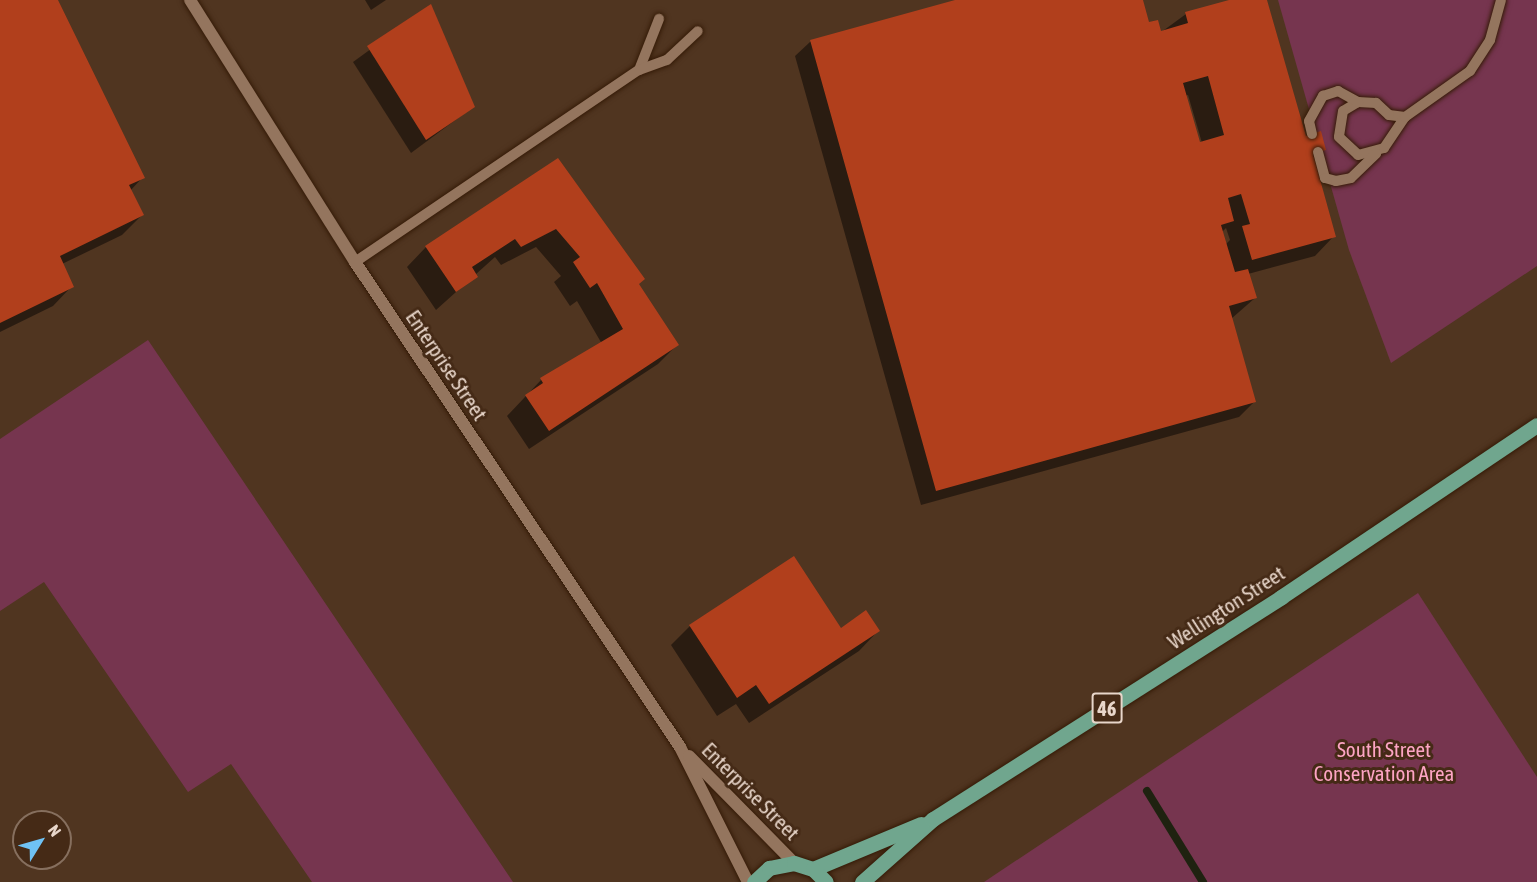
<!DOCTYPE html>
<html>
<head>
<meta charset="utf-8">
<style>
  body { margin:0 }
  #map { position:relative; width:1537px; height:882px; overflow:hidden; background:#503520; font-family:"Asap Condensed",sans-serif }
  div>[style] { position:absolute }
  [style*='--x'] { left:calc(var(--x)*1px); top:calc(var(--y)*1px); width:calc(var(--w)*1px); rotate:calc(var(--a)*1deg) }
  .green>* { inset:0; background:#76354f }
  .shadow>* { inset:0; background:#0007 }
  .stream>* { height:8px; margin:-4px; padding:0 4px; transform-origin:4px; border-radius:4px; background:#1f2210 }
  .building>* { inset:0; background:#b13f1c }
  .roads { filter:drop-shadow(0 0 2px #351b07) drop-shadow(0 0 2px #351b07) }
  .service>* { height:10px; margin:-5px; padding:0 5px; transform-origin:5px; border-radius:5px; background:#94755e }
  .minor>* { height:12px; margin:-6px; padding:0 6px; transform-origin:6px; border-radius:6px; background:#94755e }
  .primary>* { height:15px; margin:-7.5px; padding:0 7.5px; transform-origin:7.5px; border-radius:7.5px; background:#70a68e }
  span { translate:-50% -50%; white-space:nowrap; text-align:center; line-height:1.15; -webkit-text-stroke:6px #452a16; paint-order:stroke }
  .shield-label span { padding:2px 4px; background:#452a16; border:2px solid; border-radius:4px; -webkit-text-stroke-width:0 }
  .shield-label { font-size:20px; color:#e8d6ca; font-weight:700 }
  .street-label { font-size:21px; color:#e8d6ca }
  .park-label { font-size:21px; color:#fda4c4 }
  .north { position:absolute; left:12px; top:810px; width:60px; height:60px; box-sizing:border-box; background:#452a16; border:2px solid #866f5e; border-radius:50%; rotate:53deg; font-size:16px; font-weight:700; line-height:24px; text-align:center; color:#e8d6ca }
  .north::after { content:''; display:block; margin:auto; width:21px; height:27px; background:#6fc2f4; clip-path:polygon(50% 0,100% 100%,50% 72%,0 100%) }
</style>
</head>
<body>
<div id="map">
  <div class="green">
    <i style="clip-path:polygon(1278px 0,1537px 0,1537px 266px,1391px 363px,1349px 250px)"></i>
    <i style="clip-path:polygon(148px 340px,513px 882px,312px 882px,231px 764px,188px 792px,44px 582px,0 611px,0 439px)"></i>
    <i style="clip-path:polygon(1418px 593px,1537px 777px,1537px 882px,984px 882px)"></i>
  </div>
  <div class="shadow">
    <i style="clip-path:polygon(0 0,56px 0,143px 177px,130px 191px,142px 215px,122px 235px,62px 264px,72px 286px,53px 306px,0 332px)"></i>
    <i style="clip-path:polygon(365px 0,386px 0,371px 10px)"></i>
    <i style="clip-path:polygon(evenodd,961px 0,1142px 0,1148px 24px,1160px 33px,1186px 14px,1235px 0,1266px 0,1305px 137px,1324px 149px,1313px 161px,1334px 236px,1315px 256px,1248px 274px,1255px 298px,1231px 319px,1254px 402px,1239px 417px,921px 505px,795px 56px,810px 42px,961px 0,1188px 95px,1202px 143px,1199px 144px,1185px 96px,1188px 95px,961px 0,1226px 228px,1230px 240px,1225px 245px,1222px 232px,1226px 228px)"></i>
    <i style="clip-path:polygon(430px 6px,473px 107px,411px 153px,353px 62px)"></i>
    <i style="clip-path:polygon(558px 160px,677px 345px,658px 364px,529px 449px,507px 416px,541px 380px,602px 344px,577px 301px,570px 306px,554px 282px,561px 276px,536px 247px,501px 265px,495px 257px,436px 310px,407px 267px,426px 247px)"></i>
    <i style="clip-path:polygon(690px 626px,840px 630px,878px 631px,859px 651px,749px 723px,736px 704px,717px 716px,671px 645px)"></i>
  </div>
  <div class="stream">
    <i style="--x:1147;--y:791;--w:107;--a:58.4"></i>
  </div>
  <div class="building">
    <i style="clip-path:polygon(0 0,58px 0,145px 178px,129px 185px,144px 215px,60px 256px,74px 287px,0 323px)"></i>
    <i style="clip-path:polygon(evenodd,955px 0,1143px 0,1149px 22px,1158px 20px,1161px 31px,1188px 23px,1185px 12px,1229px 0,1267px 0,1306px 136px,1321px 131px,1326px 150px,1313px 154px,1336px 237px,1252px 260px,1242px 226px,1250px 224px,1241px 194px,1228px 198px,1234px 221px,1221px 225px,1235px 272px,1248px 269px,1257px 298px,1229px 306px,1256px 402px,936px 491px,810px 40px,955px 0,1208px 76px,1224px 135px,1200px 142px,1183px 83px,1208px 76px)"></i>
    <i style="clip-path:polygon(431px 4px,475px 107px,426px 140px,367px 46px)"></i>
    <i style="clip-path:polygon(558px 158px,645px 279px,639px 284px,679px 345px,549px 431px,525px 395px,543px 383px,540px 378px,623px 329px,597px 283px,590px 288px,573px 262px,580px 257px,556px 229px,521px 247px,515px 239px,472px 267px,478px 277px,456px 292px,425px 246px)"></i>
    <i style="clip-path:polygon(794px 556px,841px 628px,866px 610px,880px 631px,769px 704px,756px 685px,737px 698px,689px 625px)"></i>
  </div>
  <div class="roads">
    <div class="service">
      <i style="--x:639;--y:70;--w:55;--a:-68.6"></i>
      <i style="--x:1405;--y:117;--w:16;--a:-173"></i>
      <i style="--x:1389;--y:115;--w:18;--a:-137"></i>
      <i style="--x:1376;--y:103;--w:18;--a:-177"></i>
      <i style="--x:1358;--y:102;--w:17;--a:149"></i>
      <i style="--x:1343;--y:111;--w:26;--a:99"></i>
      <i style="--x:1339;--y:137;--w:26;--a:43"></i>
      <i style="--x:1358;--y:155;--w:27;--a:-15"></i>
      <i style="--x:1384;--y:148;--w:37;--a:-56"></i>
      <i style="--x:1405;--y:117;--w:80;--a:-35.3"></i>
      <i style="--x:1470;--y:71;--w:37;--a:-57"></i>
      <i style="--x:1490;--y:40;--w:41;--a:-74.6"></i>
      <i style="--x:1312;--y:134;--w:13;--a:-103"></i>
      <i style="--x:1309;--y:121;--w:29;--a:-61"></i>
      <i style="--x:1323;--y:96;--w:16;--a:-18"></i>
      <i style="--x:1338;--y:91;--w:23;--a:29"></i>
      <i style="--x:1318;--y:152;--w:27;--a:75"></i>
      <i style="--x:1325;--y:178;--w:11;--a:15"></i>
      <i style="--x:1336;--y:181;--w:15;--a:-11"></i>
      <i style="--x:1351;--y:178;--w:35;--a:-44"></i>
      <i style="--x:355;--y:262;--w:343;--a:-34.1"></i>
      <i style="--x:639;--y:70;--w:30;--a:-20"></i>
      <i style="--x:667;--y:60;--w:42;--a:-43.1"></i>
    </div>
    <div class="minor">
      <i style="--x:190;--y:0;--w:310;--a:57.8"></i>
      <i style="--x:355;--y:262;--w:584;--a:56.17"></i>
      <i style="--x:680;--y:747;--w:151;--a:63.3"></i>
      <i style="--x:689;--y:756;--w:150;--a:45.5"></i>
    </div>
    <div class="primary">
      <i style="--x:813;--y:869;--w:117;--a:-22.6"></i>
      <i style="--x:754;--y:882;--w:21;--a:-43"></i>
      <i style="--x:769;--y:868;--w:25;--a:-11"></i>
      <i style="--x:794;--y:863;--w:20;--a:18"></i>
      <i style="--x:813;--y:869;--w:18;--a:45"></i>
      <i style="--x:862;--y:882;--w:95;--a:-41.6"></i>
      <i style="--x:933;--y:819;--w:413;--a:-32.5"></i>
      <i style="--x:1281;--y:597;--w:308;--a:-33.9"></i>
    </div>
  </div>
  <div class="shield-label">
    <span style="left:1107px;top:708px">46</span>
  </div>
  <div class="street-label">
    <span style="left:447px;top:365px;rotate:56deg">Enterprise Street</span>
    <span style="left:1226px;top:607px;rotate:-33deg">Wellington Street</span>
    <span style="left:751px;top:791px;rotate:45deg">Enterprise Street</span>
  </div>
  <div class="park-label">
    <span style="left:1384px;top:761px">South Street<br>Conservation Area</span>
  </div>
  <div class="north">N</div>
</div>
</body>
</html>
